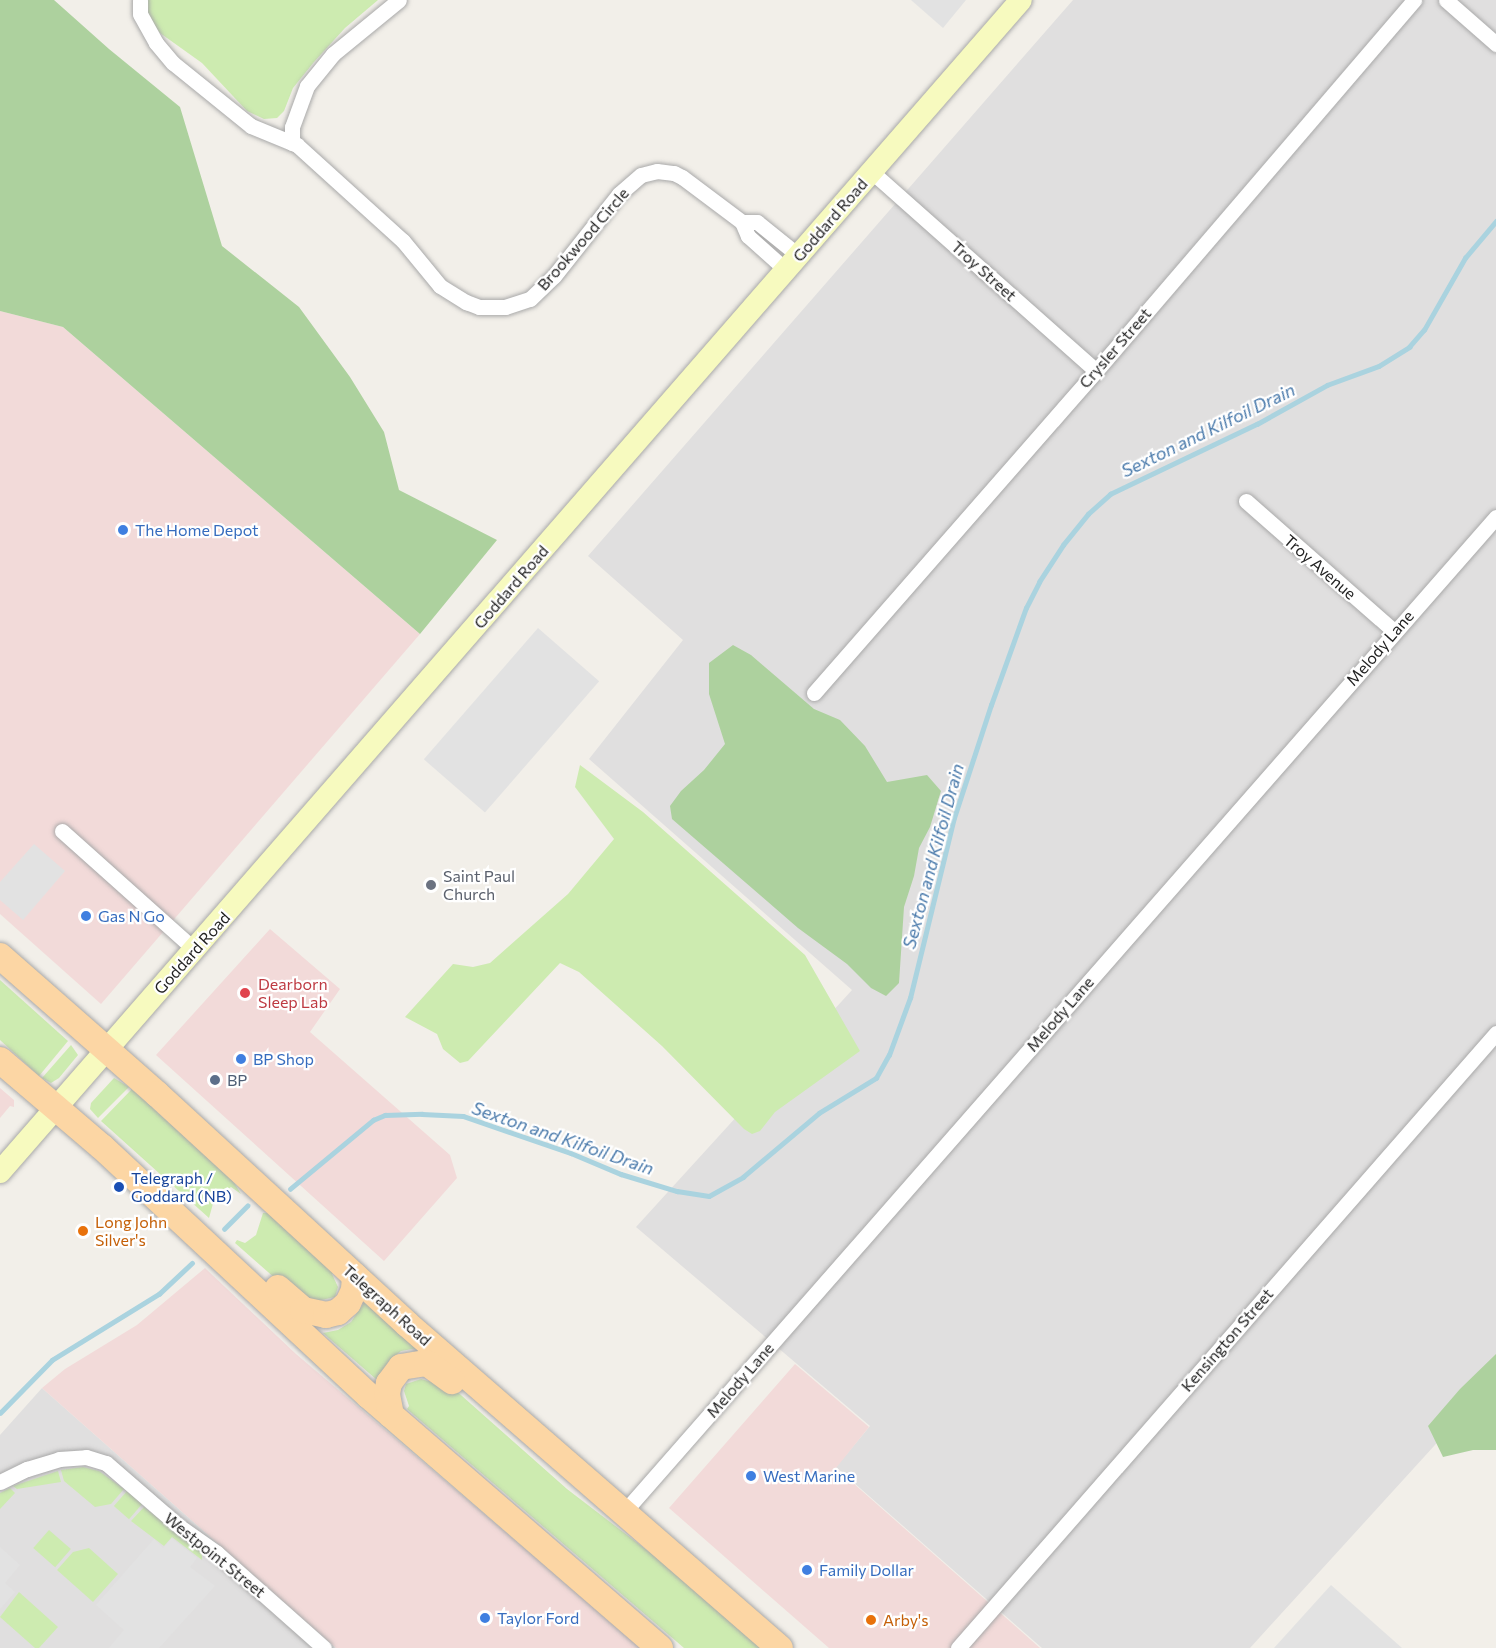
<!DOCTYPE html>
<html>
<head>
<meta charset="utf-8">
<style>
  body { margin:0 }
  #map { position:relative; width:1496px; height:1648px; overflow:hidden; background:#f2efe9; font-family:Commissioner,sans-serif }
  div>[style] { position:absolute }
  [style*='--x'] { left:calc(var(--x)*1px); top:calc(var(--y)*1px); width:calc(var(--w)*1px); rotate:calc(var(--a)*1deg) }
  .residential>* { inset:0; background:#e0dfdf }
  .commercial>* { inset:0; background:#f2dad9 }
  .grass>* { inset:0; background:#cdebb0; transform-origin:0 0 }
  .forest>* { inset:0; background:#add19e }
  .parking>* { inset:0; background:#e2e2e2; transform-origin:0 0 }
  .stream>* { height:4.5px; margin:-2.25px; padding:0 2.25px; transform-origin:2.25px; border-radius:2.25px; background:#aad3df }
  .roads { filter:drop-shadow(0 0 2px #a9a9a9) drop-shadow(0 0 2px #a9a9a9) }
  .street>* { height:15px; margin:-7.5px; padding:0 7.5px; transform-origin:7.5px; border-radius:7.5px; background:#fff }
  .secondary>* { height:22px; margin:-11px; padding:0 11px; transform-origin:11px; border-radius:11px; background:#f7fabf }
  .primary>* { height:26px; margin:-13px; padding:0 13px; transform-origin:13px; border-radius:13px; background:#fcd6a4 }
  .dots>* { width:16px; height:16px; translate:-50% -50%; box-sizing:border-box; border:3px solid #fff; border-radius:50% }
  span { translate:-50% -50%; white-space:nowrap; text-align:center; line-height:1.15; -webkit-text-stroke:4.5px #fff; paint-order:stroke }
  .street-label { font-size:16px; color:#222 }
  .shop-label { font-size:16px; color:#366cbe }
  .left { translate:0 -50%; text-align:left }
  .worship-label { font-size:16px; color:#5b616d }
  .health-label { font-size:16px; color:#be3a42 }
  .service-label { font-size:16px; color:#4e5e75 }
  .transit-label { font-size:16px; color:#164399 }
  .food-label { font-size:16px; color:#c56008 }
  .water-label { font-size:18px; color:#4a7aab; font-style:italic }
</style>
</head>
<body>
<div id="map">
  <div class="residential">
    <i style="clip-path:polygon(1073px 0,1496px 0,1496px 1378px,1250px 1648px,1042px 1648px,836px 1467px,870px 1426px,636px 1227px,852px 990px,589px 759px,683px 640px,588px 556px)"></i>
    <i style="clip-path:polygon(42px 1388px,336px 1648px,0 1648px,0 1435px)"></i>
  </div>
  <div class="commercial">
    <i style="clip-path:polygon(0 311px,63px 327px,420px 634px,101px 1004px,0 914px)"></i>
    <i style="clip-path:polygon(270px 929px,340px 989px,310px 1032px,450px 1155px,457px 1178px,384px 1261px,156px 1055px)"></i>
    <i style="clip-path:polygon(0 1088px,14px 1100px,14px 1107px,10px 1106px,0 1118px)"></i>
    <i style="clip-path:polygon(205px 1268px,296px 1354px,642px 1648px,336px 1648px,42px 1388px,65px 1369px,137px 1325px)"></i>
    <i style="clip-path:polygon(795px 1364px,869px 1427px,836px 1468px,1040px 1648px,829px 1648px,669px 1508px)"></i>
  </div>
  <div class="grass">
    <i style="clip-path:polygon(144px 0,378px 0,345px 28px,314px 62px,293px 88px,284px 111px,277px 118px,264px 119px,247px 111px,202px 63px,160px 33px,146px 14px)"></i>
    <i style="clip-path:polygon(580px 765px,643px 812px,805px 955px,860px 1051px,775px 1112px,760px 1131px,752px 1134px,744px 1129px,662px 1046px,579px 972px,560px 963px,468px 1061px,460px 1063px,443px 1049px,437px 1034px,405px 1017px,453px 964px,473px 967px,490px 963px,568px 894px,614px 839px,575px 787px)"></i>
    <i style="clip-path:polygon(0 980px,68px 1041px,39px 1076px,0 1040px)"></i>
    <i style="clip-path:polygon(71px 1045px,78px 1055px,59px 1078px,51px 1083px,42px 1078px)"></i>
    <i style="clip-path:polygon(114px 1078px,129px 1087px,98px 1118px,90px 1109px,91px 1103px)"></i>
    <i style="clip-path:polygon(132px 1089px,233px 1181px,241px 1194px,231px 1187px,214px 1200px,209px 1218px,101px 1121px)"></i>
    <i style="clip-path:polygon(263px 1213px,269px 1213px,334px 1272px,332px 1274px,338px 1287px,335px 1297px,317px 1301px,293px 1294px,235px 1243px,237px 1240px,245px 1243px,256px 1235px)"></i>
    <i style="clip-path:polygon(365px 1301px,418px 1348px,401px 1351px,389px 1361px,377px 1380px,323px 1333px,338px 1330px,351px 1322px)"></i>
    <i style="clip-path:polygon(421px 1379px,453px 1388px,567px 1489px,661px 1561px,762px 1648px,684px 1648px,407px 1409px,409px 1406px,404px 1391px,406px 1384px)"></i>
    <i style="clip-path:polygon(83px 1467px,99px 1471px,124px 1489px,111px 1504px,95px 1507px,64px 1481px,61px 1470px)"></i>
    <i style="clip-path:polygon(58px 1471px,61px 1482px,17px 1489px,13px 1486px)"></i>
    <i style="clip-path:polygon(10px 1488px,15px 1493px,0 1509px,0 1493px)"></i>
    <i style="left:127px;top:1491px;width:20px;height:20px;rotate:41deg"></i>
    <i style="clip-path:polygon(144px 1507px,202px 1553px,202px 1560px,172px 1537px,164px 1546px,131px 1521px)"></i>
    <i style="left:49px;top:1530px;width:29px;height:24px;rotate:41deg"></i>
    <i style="clip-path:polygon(89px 1548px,118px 1574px,93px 1602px,57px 1570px,73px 1552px)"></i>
    <i style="clip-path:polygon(19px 1592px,58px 1627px,39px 1648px,35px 1648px,0 1617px)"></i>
  </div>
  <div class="forest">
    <i style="clip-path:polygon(0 0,54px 0,109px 49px,180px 107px,222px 246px,299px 307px,350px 377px,384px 432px,399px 490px,497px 540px,420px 634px,63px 327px,0 311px)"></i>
    <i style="clip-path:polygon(733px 645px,751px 655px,814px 709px,840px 720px,865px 746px,887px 782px,927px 775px,941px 791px,930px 827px,919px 848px,914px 876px,904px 907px,899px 983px,886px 996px,871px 988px,847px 964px,798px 928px,672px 819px,670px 806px,681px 791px,704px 770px,725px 744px,709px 694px,709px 663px)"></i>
    <i style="clip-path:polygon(1496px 1354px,1496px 1450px,1473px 1450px,1443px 1457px,1428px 1426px,1460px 1389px)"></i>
  </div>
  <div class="parking">
    <i style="clip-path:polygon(911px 0,966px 0,943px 28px)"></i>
    <i style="left:538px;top:628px;width:81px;height:174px;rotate:41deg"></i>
    <i style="clip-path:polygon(34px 844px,65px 871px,23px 920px,0 900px,0 882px)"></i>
    <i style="clip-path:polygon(172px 1538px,197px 1558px,190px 1567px,215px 1586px,159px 1648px,109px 1648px,124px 1630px,96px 1605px,154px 1539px,163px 1548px)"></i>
    <i style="clip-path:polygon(0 1547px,20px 1565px,5px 1583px,15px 1592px,0 1609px)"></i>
    <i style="clip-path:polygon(1331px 1585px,1402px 1648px,1274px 1648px)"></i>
  </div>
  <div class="stream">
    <i style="--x:290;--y:1189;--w:108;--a:-39.7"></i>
    <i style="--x:373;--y:1120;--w:13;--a:-23"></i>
    <i style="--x:385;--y:1115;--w:37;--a:-2"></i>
    <i style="--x:422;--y:1114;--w:41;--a:2.8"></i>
    <i style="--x:463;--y:1116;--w:114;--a:18.9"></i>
    <i style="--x:571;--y:1153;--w:54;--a:22.8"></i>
    <i style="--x:621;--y:1174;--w:59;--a:16.9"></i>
    <i style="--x:677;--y:1191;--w:32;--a:9"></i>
    <i style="--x:709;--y:1196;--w:39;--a:-29"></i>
    <i style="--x:743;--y:1177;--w:99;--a:-40.1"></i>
    <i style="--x:819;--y:1113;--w:67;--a:-31.6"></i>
    <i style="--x:876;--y:1078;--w:26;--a:-61"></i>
    <i style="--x:889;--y:1055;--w:61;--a:-69.8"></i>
    <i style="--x:910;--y:998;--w:185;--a:-76.3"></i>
    <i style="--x:954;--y:818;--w:119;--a:-71.9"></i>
    <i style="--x:991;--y:705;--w:103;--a:-70.2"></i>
    <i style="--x:1026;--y:608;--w:29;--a:-63"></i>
    <i style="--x:1039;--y:582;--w:44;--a:-57"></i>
    <i style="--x:1063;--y:545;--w:40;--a:-51"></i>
    <i style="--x:1088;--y:514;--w:30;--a:-42"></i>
    <i style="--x:1110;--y:494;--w:163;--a:-25.5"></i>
    <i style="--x:1257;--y:424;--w:80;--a:-29.1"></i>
    <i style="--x:1327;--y:385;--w:55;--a:-20.1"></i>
    <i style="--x:1379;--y:366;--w:36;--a:-32"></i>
    <i style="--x:1409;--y:347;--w:23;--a:-49"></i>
    <i style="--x:1424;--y:330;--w:83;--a:-60.3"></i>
    <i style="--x:1465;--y:258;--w:48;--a:-50"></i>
    <i style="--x:224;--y:1229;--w:33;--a:-45"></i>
    <i style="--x:0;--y:1413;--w:74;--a:-45.5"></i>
    <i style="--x:52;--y:1360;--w:126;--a:-31.7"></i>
    <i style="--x:159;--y:1294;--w:45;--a:-43.2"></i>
  </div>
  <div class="roads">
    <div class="street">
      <i style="--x:140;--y:0;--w:14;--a:90"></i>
      <i style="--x:140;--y:14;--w:33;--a:61"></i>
      <i style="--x:156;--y:43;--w:26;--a:50"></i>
      <i style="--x:173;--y:63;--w:100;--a:38.9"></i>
      <i style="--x:251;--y:126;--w:50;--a:22.4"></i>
      <i style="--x:297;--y:145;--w:143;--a:42.2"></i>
      <i style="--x:403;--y:241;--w:58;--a:50.6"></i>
      <i style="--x:440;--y:286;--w:31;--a:32"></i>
      <i style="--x:466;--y:302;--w:14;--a:21"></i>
      <i style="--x:479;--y:307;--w:26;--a:0"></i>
      <i style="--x:505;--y:307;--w:26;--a:-18"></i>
      <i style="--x:530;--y:299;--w:33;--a:-44"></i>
      <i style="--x:554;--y:276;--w:105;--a:-51.6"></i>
      <i style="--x:619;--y:194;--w:29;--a:-41"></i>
      <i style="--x:641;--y:175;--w:16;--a:-14"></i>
      <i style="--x:657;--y:171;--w:17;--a:7"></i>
      <i style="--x:674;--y:173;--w:9;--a:27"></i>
      <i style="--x:682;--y:177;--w:75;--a:36.9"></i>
      <i style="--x:742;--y:222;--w:15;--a:67"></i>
      <i style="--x:748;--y:236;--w:51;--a:41.8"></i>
      <i style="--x:1446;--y:0;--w:67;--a:41.3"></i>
      <i style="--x:292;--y:143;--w:16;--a:-90"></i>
      <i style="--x:292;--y:127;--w:44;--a:-69.9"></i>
      <i style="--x:307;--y:86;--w:41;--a:-50.9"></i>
      <i style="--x:333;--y:54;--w:85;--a:-39.3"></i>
      <i style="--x:872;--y:172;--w:300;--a:41.6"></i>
      <i style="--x:742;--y:222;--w:15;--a:0"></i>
      <i style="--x:757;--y:222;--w:54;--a:39"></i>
      <i style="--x:1246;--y:501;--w:197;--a:41.3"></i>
      <i style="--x:814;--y:693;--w:428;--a:-48.8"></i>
      <i style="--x:1096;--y:371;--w:489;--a:-49.4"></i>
      <i style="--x:62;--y:831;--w:177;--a:41.8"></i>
      <i style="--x:0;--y:1482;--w:30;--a:-26"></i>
      <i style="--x:27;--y:1469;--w:34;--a:-17"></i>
      <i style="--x:59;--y:1459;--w:27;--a:-4"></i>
      <i style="--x:86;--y:1457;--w:21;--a:17"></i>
      <i style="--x:106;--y:1463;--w:98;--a:40.9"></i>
      <i style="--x:180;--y:1527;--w:45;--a:35.1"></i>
      <i style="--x:217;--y:1553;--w:143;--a:41.6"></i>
      <i style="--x:624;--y:1512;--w:1323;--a:-48.77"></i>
      <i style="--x:958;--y:1648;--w:817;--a:-48.82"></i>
    </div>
    <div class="secondary">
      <i style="--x:0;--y:1172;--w:1554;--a:-48.94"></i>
    </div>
    <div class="primary">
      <i style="--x:0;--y:956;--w:209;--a:41.3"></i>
      <i style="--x:157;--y:1094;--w:340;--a:42.6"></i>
      <i style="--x:407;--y:1324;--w:494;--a:41"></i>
      <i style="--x:0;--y:1060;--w:134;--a:40.5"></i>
      <i style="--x:102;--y:1147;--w:365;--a:43"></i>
      <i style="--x:369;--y:1396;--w:385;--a:40.9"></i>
      <i style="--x:278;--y:1288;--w:33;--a:41"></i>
      <i style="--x:303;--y:1310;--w:24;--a:12"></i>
      <i style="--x:326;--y:1315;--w:12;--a:-14"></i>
      <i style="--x:338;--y:1312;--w:13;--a:-42"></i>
      <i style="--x:348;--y:1303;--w:14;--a:-65"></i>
      <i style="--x:354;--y:1290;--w:14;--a:-86"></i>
      <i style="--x:391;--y:1415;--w:21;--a:-101"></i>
      <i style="--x:387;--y:1394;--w:11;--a:-80"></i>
      <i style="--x:389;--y:1383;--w:20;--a:-53"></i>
      <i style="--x:401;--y:1367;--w:26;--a:-9"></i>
      <i style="--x:427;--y:1363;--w:31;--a:36"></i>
    </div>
  </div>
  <div class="dots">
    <i style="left:123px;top:530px;background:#3f7fe0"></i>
    <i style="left:431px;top:885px;background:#6b7280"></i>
    <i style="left:86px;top:916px;background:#3f7fe0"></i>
    <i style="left:245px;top:993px;background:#e0444e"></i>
    <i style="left:241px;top:1059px;background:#3f7fe0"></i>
    <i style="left:215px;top:1080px;background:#5c6f8a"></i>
    <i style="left:119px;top:1187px;background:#1a4fb4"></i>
    <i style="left:83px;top:1231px;background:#e8710a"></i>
    <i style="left:751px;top:1476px;background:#3f7fe0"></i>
    <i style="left:807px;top:1570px;background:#3f7fe0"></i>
    <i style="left:485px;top:1618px;background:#3f7fe0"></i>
    <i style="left:871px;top:1620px;background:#e8710a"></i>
  </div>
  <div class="street-label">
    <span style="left:830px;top:220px;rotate:-49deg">Goddard Road</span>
    <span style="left:583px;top:239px;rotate:-49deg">Brookwood Circle</span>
    <span style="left:984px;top:271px;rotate:42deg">Troy Street</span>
    <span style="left:1115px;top:348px;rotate:-49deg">Crysler Street</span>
    <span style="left:1320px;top:567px;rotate:41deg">Troy Avenue</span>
    <span style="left:511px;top:587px;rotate:-49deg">Goddard Road</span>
    <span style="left:1380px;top:648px;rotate:-49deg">Melody Lane</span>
    <span style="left:192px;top:953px;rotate:-48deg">Goddard Road</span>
    <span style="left:1060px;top:1014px;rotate:-49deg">Melody Lane</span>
    <span style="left:387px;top:1305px;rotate:42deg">Telegraph Road</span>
    <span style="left:1227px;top:1340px;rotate:-49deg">Kensington Street</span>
    <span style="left:740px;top:1380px;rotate:-49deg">Melody Lane</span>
    <span style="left:215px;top:1555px;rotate:39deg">Westpoint Street</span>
  </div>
  <div class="shop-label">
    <span class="left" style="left:135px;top:530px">The Home Depot</span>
    <span class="left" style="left:98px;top:916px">Gas N Go</span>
    <span class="left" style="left:253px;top:1059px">BP Shop</span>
    <span class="left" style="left:763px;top:1476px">West Marine</span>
    <span class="left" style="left:819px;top:1570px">Family Dollar</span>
    <span class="left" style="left:497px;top:1618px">Taylor Ford</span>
  </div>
  <div class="worship-label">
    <span class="left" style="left:443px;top:885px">Saint Paul<br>Church</span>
  </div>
  <div class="health-label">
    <span class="left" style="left:258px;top:993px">Dearborn<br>Sleep Lab</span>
  </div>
  <div class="service-label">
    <span class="left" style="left:227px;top:1080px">BP</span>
  </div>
  <div class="transit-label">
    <span class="left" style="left:131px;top:1187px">Telegraph /<br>Goddard (NB)</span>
  </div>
  <div class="food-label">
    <span class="left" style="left:95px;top:1231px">Long John<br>Silver's</span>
    <span class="left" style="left:883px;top:1620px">Arby's</span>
  </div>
  <div class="water-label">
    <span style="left:1208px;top:430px;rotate:-26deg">Sexton and Kilfoil Drain</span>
    <span style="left:933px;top:856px;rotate:-75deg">Sexton and Kilfoil Drain</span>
    <span style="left:563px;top:1138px;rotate:19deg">Sexton and Kilfoil Drain</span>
  </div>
</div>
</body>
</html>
